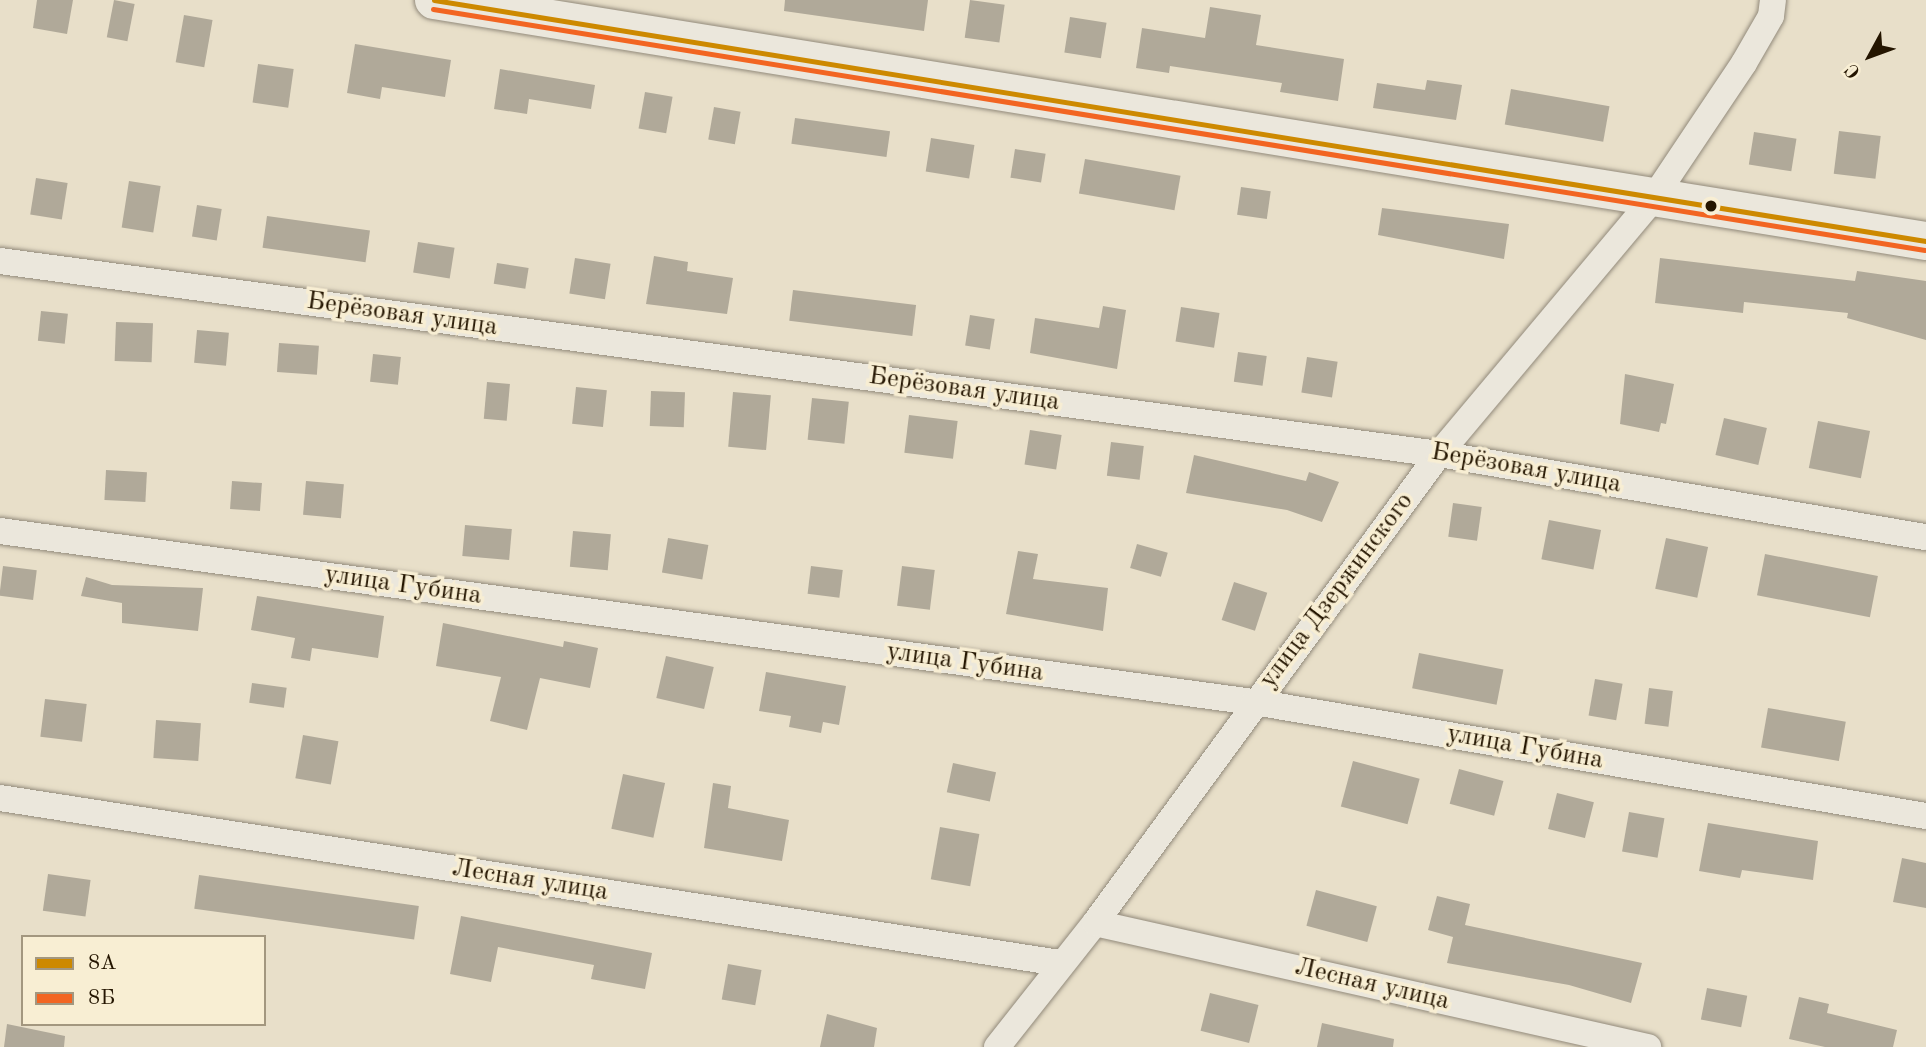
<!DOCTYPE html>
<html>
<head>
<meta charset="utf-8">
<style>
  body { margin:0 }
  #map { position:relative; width:1926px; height:1047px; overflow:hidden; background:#e8dfc9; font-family:"Old Standard TT",serif }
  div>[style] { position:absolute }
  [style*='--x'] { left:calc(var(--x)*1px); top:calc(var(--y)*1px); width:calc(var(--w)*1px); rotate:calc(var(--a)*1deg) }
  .building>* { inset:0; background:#b0a999; transform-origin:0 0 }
  .roads { filter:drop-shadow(0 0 2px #928a7b) drop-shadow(0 0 2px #928a7b) }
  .street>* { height:26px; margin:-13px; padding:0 13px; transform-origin:13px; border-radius:13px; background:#ebe7dc }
  .secondary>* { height:38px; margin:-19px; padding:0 19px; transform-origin:19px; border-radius:19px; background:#ebe7dc }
  .bus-1>* { height:5px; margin:-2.5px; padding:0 2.5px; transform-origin:2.5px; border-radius:2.5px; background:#cd8900 }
  .bus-2>* { height:5px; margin:-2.5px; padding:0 2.5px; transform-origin:2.5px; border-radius:2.5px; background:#f26522 }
  .dots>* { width:19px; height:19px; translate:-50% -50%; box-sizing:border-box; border:4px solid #f8eed3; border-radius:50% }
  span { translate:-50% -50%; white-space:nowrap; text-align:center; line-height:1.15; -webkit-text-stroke:7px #f8eed3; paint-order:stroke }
  .street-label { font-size:26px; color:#241500 }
  .legend { position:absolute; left:21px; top:935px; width:245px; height:91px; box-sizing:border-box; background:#f8eed3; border:2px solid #a3977f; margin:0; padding:9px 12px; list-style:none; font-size:21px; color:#241500 }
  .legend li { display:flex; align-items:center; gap:14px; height:35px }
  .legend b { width:35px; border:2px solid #a3977f }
  .north { position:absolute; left:1835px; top:21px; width:70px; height:70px; -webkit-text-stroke:5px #f8eed3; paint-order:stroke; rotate:229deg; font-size:19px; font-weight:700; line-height:28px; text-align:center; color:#241500 }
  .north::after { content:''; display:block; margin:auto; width:24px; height:32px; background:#241500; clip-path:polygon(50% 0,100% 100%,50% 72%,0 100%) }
</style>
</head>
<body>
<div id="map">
  <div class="building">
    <i style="clip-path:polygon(37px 0,73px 0,67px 34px,33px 28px)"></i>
    <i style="left:114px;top:0;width:21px;height:38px;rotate:11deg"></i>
    <i style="clip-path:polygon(785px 0,928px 0,924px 31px,784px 11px)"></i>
    <i style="left:970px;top:0;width:35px;height:38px;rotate:8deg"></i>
    <i style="clip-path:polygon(1210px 7px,1261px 15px,1256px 45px,1344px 59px,1338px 101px,1280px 92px,1282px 83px,1170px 66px,1169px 73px,1136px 68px,1142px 28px,1205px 38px)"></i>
    <i style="left:184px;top:15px;width:29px;height:48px;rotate:10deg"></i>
    <i style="left:1070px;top:17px;width:37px;height:36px;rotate:9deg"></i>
    <i style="clip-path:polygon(355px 44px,451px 60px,445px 97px,382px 87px,380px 99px,347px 93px)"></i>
    <i style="left:258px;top:64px;width:36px;height:39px;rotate:8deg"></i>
    <i style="clip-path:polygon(500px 69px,595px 85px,591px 109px,529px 99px,527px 114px,494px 109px)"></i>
    <i style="clip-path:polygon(1427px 80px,1462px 85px,1456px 120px,1373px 108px,1377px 83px,1425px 90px)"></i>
    <i style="left:1511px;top:89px;width:100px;height:36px;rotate:10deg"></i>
    <i style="left:645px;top:92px;width:28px;height:37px;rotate:10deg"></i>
    <i style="left:714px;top:107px;width:27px;height:33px;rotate:10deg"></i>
    <i style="left:795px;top:118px;width:96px;height:26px;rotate:8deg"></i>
    <i style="left:1839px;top:131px;width:42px;height:43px;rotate:7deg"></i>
    <i style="left:1754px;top:132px;width:43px;height:33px;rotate:9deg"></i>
    <i style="left:931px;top:138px;width:44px;height:34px;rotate:9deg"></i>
    <i style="left:1015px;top:149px;width:31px;height:29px;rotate:9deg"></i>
    <i style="left:1085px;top:159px;width:97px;height:35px;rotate:10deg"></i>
    <i style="left:36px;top:178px;width:32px;height:37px;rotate:9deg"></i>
    <i style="left:129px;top:181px;width:32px;height:47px;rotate:9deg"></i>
    <i style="left:1241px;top:187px;width:30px;height:28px;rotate:8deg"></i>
    <i style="left:197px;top:205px;width:25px;height:32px;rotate:9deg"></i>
    <i style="clip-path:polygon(1382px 208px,1509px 224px,1504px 259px,1378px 235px)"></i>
    <i style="left:267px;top:216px;width:104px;height:32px;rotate:8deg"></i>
    <i style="left:418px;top:242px;width:37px;height:31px;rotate:9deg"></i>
    <i style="clip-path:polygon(654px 256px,688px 262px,687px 271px,733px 278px,727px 314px,646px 304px)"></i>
    <i style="left:575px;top:258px;width:36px;height:36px;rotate:9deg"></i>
    <i style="clip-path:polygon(1660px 258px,1855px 281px,1857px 271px,1926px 281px,1926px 340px,1847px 318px,1848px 313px,1744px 302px,1743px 313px,1655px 303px)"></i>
    <i style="left:497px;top:263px;width:32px;height:21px;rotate:9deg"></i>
    <i style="left:793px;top:290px;width:124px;height:31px;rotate:7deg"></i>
    <i style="clip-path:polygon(1103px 306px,1126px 310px,1117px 369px,1030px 353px,1035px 318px,1099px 328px)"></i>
    <i style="left:1181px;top:307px;width:39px;height:35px;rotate:9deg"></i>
    <i style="left:41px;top:311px;width:27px;height:30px;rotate:6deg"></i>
    <i style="left:970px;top:315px;width:25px;height:31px;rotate:9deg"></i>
    <i style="left:116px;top:322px;width:37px;height:39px;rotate:2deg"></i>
    <i style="left:197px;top:330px;width:32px;height:33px;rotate:5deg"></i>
    <i style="left:279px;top:343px;width:40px;height:29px;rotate:4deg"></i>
    <i style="left:1238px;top:352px;width:29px;height:30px;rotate:8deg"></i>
    <i style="left:373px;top:354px;width:28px;height:28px;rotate:6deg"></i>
    <i style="left:1307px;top:357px;width:31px;height:36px;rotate:9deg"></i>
    <i style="clip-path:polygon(1625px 374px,1674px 384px,1666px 424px,1661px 423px,1659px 432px,1620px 424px)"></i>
    <i style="left:487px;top:382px;width:23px;height:37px;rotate:5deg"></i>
    <i style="left:576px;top:387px;width:31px;height:37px;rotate:6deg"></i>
    <i style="left:651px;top:391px;width:34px;height:35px;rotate:2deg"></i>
    <i style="left:733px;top:392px;width:38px;height:55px;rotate:5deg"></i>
    <i style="left:812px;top:398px;width:37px;height:42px;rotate:6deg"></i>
    <i style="left:909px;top:415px;width:49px;height:38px;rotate:7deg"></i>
    <i style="left:1724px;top:418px;width:44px;height:38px;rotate:13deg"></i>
    <i style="left:1818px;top:421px;width:53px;height:48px;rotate:11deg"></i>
    <i style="left:1030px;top:430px;width:32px;height:35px;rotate:9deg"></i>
    <i style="left:1111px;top:442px;width:33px;height:34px;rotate:7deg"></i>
    <i style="clip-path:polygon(1194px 455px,1306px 481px,1309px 472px,1339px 482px,1322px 522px,1287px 510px,1186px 493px)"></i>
    <i style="left:106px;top:470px;width:41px;height:30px;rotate:3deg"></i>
    <i style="left:232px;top:481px;width:30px;height:28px;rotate:4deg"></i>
    <i style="left:306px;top:481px;width:38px;height:34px;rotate:5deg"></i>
    <i style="left:1453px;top:503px;width:29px;height:34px;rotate:8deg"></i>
    <i style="left:1549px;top:520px;width:53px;height:40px;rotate:11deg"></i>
    <i style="left:465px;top:525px;width:47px;height:31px;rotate:5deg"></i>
    <i style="left:573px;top:531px;width:38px;height:36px;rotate:5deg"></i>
    <i style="left:668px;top:538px;width:41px;height:35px;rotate:10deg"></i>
    <i style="left:1666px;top:538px;width:43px;height:52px;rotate:12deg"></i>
    <i style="left:1137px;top:544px;width:32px;height:25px;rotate:16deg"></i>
    <i style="clip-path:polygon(1018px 551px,1038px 554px,1033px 579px,1108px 588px,1103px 631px,1006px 614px)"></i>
    <i style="left:1765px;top:554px;width:115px;height:42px;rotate:11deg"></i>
    <i style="left:3px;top:566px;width:34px;height:30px;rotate:7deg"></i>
    <i style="left:811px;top:566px;width:32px;height:28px;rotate:7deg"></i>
    <i style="left:902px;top:566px;width:33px;height:40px;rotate:7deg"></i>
    <i style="clip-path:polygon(86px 577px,112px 585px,203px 588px,198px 631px,122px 623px,122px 603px,81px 596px)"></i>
    <i style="left:1234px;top:582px;width:35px;height:40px;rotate:18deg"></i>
    <i style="clip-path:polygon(257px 596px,384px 616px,378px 658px,312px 648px,310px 661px,291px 658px,295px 638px,251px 630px)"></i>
    <i style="clip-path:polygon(443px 623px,563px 647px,564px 641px,598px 648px,590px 688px,540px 678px,527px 730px,490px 721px,501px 677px,436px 666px)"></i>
    <i style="left:1419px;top:653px;width:86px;height:36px;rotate:11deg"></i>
    <i style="left:666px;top:656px;width:49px;height:43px;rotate:13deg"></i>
    <i style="clip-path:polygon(766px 672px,846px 686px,839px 725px,823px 722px,821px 733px,789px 727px,791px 716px,759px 711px)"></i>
    <i style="left:1595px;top:679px;width:28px;height:37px;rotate:10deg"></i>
    <i style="left:252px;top:683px;width:35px;height:20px;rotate:8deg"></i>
    <i style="left:1649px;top:688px;width:24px;height:36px;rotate:7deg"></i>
    <i style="left:45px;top:699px;width:42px;height:38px;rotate:7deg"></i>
    <i style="left:1768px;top:708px;width:79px;height:40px;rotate:10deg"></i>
    <i style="left:156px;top:720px;width:45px;height:38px;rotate:4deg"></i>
    <i style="left:303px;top:735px;width:36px;height:44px;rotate:10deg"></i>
    <i style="left:1353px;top:761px;width:69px;height:47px;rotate:15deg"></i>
    <i style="left:953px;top:763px;width:44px;height:30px;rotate:12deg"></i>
    <i style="left:1459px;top:769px;width:46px;height:36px;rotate:15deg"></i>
    <i style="left:623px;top:774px;width:43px;height:56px;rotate:12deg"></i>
    <i style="clip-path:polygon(713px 783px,731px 786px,728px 808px,789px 820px,782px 861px,704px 848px)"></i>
    <i style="left:1557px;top:793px;width:38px;height:37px;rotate:14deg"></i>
    <i style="left:1629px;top:812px;width:36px;height:40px;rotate:10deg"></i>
    <i style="clip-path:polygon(1708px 823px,1818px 841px,1813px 880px,1742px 870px,1740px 878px,1699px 871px)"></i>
    <i style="left:940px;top:827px;width:40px;height:53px;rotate:10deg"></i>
    <i style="clip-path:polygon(1902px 858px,1926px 863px,1926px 908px,1893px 902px)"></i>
    <i style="left:48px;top:874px;width:43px;height:37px;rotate:8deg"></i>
    <i style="left:199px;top:875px;width:222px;height:34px;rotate:8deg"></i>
    <i style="left:1316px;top:890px;width:63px;height:37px;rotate:15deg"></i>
    <i style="clip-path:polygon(1437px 896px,1470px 904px,1465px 925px,1642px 963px,1631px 1003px,1569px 985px,1447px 963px,1453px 937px,1428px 930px)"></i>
    <i style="clip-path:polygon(461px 916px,652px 953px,645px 989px,591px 979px,594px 965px,498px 947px,491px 982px,450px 974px)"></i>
    <i style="left:728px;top:964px;width:34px;height:36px;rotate:10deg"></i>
    <i style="left:1707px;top:988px;width:41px;height:32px;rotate:11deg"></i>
    <i style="left:1210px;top:993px;width:50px;height:39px;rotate:14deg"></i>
    <i style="clip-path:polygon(1799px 997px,1829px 1004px,1827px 1013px,1897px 1030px,1893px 1047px,1825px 1047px,1789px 1039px)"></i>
    <i style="clip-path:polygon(827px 1014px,877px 1028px,874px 1047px,820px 1047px)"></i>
    <i style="clip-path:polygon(1322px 1023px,1394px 1039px,1393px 1047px,1317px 1047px)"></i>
    <i style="clip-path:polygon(7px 1024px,65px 1036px,64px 1047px,4px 1047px)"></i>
  </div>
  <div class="roads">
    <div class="street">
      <i style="--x:0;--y:261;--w:1452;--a:7.64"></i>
      <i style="--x:1439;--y:454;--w:494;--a:9.7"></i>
      <i style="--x:0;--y:531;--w:1266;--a:7.77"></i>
      <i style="--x:1254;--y:702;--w:682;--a:9.63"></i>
      <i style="--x:0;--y:798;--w:1073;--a:8.85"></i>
      <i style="--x:1095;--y:923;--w:567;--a:12.64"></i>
      <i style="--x:997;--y:1047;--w:158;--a:-51.7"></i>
      <i style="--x:1095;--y:923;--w:582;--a:-53.74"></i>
      <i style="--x:1439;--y:454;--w:333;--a:-50"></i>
      <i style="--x:1653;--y:199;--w:164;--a:-56.2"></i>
      <i style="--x:1744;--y:63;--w:54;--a:-60.1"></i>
      <i style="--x:1771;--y:16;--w:16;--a:-83"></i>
    </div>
    <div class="secondary">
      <i style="--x:434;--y:0;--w:1511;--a:9.18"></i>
    </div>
  </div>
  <div class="bus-1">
    <i style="--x:434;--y:0;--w:1511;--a:9.18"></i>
  </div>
  <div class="bus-2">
    <i style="--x:433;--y:9;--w:1511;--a:9.18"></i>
  </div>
  <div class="dots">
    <i style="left:1711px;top:206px;background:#241500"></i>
  </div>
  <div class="street-label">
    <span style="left:402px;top:315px;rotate:8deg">Берёзовая улица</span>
    <span style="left:964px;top:390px;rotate:8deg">Берёзовая улица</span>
    <span style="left:1526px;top:469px;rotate:10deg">Берёзовая улица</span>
    <span style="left:403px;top:586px;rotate:8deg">улица Губина</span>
    <span style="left:1337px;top:591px;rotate:-53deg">улица Дзержинского</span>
    <span style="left:965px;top:663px;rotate:8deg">улица Губина</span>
    <span style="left:1525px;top:748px;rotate:10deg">улица Губина</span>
    <span style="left:530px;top:881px;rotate:9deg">Лесная улица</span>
    <span style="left:1372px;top:985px;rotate:13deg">Лесная улица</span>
  </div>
  <ul class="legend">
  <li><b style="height:9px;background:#cd8900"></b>8А</li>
  <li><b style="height:9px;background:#f26522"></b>8Б</li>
  </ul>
  <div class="north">С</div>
</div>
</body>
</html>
